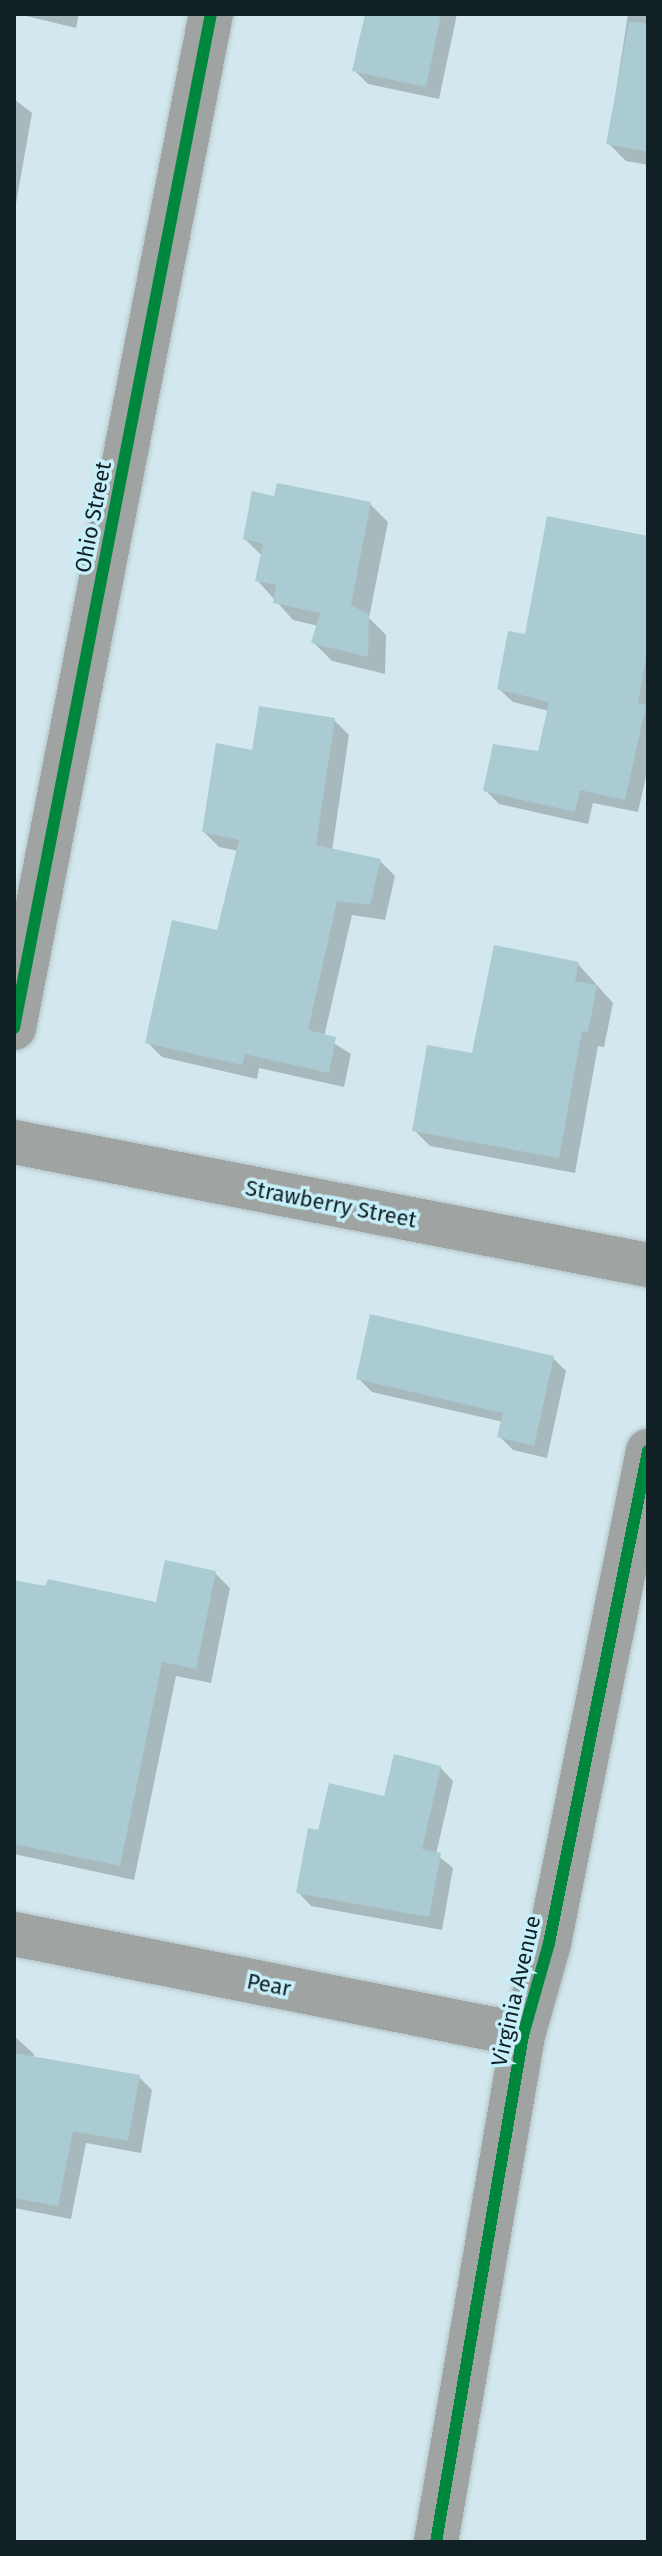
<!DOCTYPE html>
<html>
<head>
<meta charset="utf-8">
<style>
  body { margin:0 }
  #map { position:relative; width:662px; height:2556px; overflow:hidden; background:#d2e8ee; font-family:"Fira Sans",sans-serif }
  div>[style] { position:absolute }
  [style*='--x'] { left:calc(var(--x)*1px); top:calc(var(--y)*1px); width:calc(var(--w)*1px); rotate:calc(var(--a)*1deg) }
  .shadow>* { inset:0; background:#0003 }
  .building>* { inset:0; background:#aacbd2 }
  .roads { filter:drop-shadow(0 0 2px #b2c2c7) drop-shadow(0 0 2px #b2c2c7) }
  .minor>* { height:44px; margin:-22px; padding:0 22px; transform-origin:22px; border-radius:22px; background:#9fa4a2 }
  .cycleway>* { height:12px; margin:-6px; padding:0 6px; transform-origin:6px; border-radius:6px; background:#00873e }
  span { translate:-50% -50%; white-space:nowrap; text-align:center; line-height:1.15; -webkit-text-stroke:7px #c7eff9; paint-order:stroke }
  .street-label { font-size:22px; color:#112024 }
  .frame { position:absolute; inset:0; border:16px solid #112024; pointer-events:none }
</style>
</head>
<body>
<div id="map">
  <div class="shadow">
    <i style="clip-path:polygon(18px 14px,79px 14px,76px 28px)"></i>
    <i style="clip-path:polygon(367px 14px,457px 14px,439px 99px,368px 84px,355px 71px)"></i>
    <i style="clip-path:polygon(628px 14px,648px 14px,648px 165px,626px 161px,608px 143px)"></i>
    <i style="clip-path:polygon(14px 99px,32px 113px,14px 215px)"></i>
    <i style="clip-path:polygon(276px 498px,370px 504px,388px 522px,369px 618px,386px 635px,385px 674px,332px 661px,314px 643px,318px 626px,293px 620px,257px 580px,262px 556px,245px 539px)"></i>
    <i style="clip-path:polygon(648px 538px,648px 768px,638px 812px,593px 803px,588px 824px,499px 804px,485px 790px,540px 754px,549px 711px,513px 702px,499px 689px,526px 637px)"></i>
    <i style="clip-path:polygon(334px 720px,349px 735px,332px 851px,380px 861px,395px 876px,385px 920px,352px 915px,324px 1037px,351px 1054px,344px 1087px,259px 1068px,257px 1079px,162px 1057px,147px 1042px,218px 933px,238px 851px,219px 847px,204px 832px,254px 752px)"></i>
    <i style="clip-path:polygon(578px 964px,613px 1003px,604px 1047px,598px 1046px,575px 1173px,430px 1146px,414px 1130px,474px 1055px)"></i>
    <i style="clip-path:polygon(553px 1358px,566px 1371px,547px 1458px,513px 1450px,500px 1437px,503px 1422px,372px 1392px,358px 1378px)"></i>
    <i style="clip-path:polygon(215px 1573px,230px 1588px,211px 1683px,176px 1676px,134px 1880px,14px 1854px,14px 1594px,158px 1604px)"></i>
    <i style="clip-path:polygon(440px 1767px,453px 1781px,436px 1854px,453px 1868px,442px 1930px,311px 1906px,298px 1892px,320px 1833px)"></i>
    <i style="clip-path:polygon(14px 2036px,34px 2054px,33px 2059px,139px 2077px,152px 2090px,141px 2153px,86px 2143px,71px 2219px,14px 2208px)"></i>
  </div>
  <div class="building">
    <i style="clip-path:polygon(365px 14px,441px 14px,426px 87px,352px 71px)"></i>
    <i style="clip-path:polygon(629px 22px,648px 23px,648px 152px,606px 144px)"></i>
    <i style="clip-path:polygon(277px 483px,371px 502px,351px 605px,369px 615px,368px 657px,311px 643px,320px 613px,273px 603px,276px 585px,255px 581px,263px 544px,243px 539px,252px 491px,274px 496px)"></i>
    <i style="clip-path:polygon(547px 516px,648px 536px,648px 648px,638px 703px,646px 705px,625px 800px,580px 790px,575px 812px,483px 791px,493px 744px,538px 751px,549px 702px,497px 689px,508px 631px,525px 634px)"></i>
    <i style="clip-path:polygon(259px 706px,335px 718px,316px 845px,381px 859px,370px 905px,337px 901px,308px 1030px,336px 1037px,329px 1073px,245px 1054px,242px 1065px,145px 1043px,172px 920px,217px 930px,239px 840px,202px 832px,216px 743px,252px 750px)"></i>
    <i style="clip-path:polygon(494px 945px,579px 962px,575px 981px,597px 985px,588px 1032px,582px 1031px,559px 1158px,412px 1131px,427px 1045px,472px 1053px)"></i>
    <i style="clip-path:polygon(370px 1314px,554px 1356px,534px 1446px,497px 1437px,503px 1413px,356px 1379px)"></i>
    <i style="clip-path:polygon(165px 1560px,216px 1571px,196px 1669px,162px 1662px,120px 1866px,14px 1844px,14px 1580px,45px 1586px,48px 1579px,156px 1602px)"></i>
    <i style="clip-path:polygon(394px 1754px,441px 1766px,422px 1849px,441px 1853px,429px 1917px,296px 1893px,308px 1828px,318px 1830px,329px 1783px,384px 1796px)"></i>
    <i style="clip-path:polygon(14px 2053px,140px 2075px,128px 2141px,73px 2131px,58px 2206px,14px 2198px)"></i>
  </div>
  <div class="roads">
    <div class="minor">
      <i style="--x:14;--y:1028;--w:1033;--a:-79.01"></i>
      <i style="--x:14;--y:1142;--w:646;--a:10.98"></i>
      <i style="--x:14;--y:1934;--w:519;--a:11.22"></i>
      <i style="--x:436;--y:2542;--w:514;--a:-80.26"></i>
      <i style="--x:523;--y:2035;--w:96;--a:-74.2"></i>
      <i style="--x:549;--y:1943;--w:502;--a:-78.62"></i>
    </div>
  </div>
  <div class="cycleway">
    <i style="--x:14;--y:1028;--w:1033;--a:-79.01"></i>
    <i style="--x:436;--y:2542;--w:514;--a:-80.26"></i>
    <i style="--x:523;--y:2035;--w:96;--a:-74.2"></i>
    <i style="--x:549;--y:1943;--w:502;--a:-78.62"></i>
  </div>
  <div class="street-label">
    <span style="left:93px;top:517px;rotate:-79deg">Ohio Street</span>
    <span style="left:331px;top:1204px;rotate:11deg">Strawberry Street</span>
    <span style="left:269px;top:1985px;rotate:11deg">Pear</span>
    <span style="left:516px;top:1991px;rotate:-77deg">Virginia Avenue</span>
  </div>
  <div class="frame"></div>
</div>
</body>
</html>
